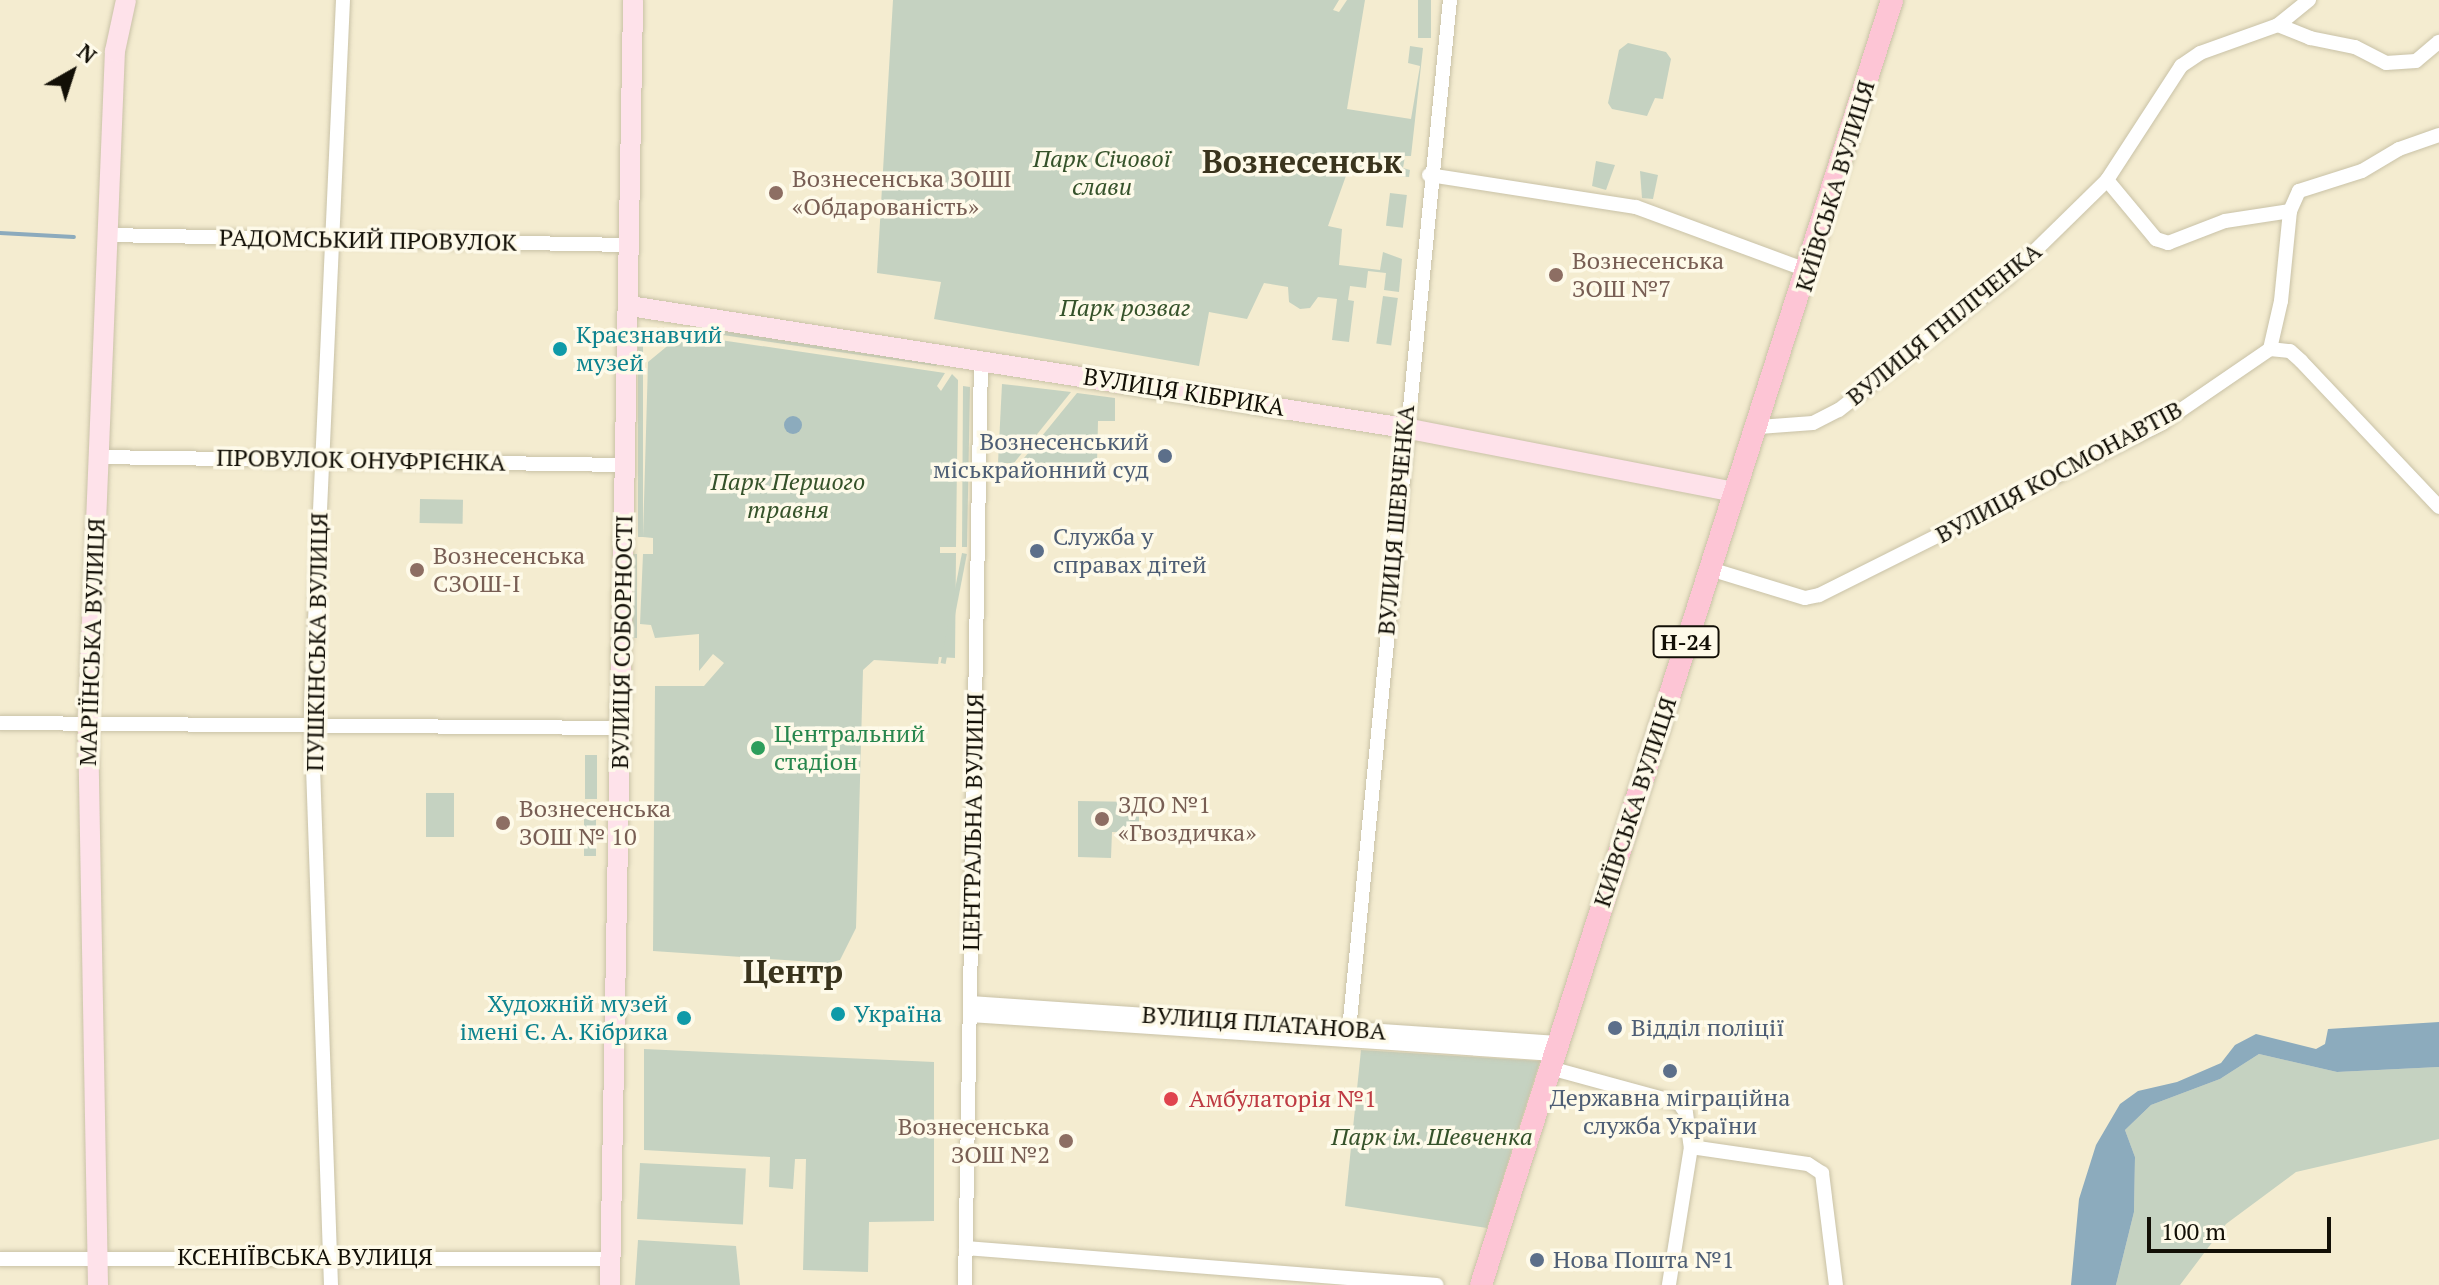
<!DOCTYPE html>
<html>
<head>
<meta charset="utf-8">
<style>
  body { margin:0 }
  #map { position:relative; width:2439px; height:1285px; overflow:hidden; background:#f4ecd0; font-family:"PT Serif",serif }
  div>[style] { position:absolute }
  [style*='--x'] { left:calc(var(--x)*1px); top:calc(var(--y)*1px); width:calc(var(--w)*1px); rotate:calc(var(--a)*1deg) }
  .green>* { inset:0; background:#c5d2c1; transform-origin:0 0 }
  .water>* { inset:0; background:#8cabbd }
  .round { border-radius:50% }
  .stream>* { height:4px; margin:-2px; padding:0 2px; transform-origin:2px; border-radius:2px; background:#8cabbd }
  .roads { filter:drop-shadow(0 0 2px #c9c2a7) drop-shadow(0 0 2px #c9c2a7) }
  .minor>* { height:14px; margin:-7px; padding:0 7px; transform-origin:7px; border-radius:7px; background:#fff }
  .secondary>* { height:20px; margin:-10px; padding:0 10px; transform-origin:10px; border-radius:10px; background:#fee2ea }
  .primary>* { height:22px; margin:-11px; padding:0 11px; transform-origin:11px; border-radius:11px; background:#fdc5d5 }
  .dots>* { width:22px; height:22px; translate:-50% -50%; box-sizing:border-box; border:4px solid #fefae9; border-radius:50% }
  span { translate:-50% -50%; white-space:nowrap; text-align:center; line-height:1.15; -webkit-text-stroke:7px #fefae9; paint-order:stroke }
  .shield-label span { padding:2px 6px; background:#fefae9; border:2px solid; border-radius:6px; -webkit-text-stroke-width:0 }
  .shield-label { font-size:22px; color:#120f06; font-weight:700 }
  .park-label { font-size:24px; color:#35522a; font-style:italic }
  .education-label { font-size:24px; color:#785e54 }
  .left { translate:0 -50%; text-align:left }
  .right { translate:-100% -50%; text-align:right }
  .street-label { font-size:24px; color:#120f06 }
  .culture-label { font-size:24px; color:#0d838f }
  .service-label { font-size:24px; color:#4e5e75 }
  .leisure-label { font-size:24px; color:#27864d }
  .health-label { font-size:24px; color:#be3a42 }
  .district-label { font-size:32px; color:#3a341d; font-weight:700 }
  .north { position:absolute; left:32px; top:32px; width:80px; height:80px; -webkit-text-stroke:6px #fefae9; paint-order:stroke; rotate:39deg; font-size:22px; font-weight:700; line-height:32px; text-align:center; color:#120f06 }
  .north::after { content:''; display:block; margin:auto; width:28px; height:36px; background:#120f06; clip-path:polygon(50% 0,100% 100%,50% 72%,0 100%) }
  .scale { position:absolute; left:2147px; top:1217px; width:184px; height:36px; box-sizing:border-box; border:4px solid #120f06; border-top:0; padding-left:10px; font-size:24px; line-height:28px; white-space:nowrap; color:#120f06; -webkit-text-stroke:6px #fefae9; paint-order:stroke }
</style>
</head>
<body>
<div id="map">
  <div class="green">
    <i style="clip-path:polygon(893px 0,1339px 0,1333px 10px,1339px 12px,1347px 0,1365px 0,1347px 109px,1411px 119px,1420px 66px,1408px 63px,1410px 46px,1423px 48px,1411px 156px,1405px 156px,1403px 168px,1410px 170px,1409px 177px,1347px 173px,1328px 226px,1342px 229px,1339px 265px,1380px 270px,1383px 252px,1402px 259px,1399px 292px,1384px 290px,1386px 273px,1368px 271px,1366px 288px,1350px 286px,1348px 300px,1354px 301px,1349px 342px,1332px 340px,1337px 299px,1318px 297px,1310px 308px,1300px 309px,1289px 302px,1288px 287px,1264px 283px,1247px 319px,1209px 312px,1199px 366px,934px 319px,941px 282px,877px 273px)"></i>
    <i style="left:1418px;top:0;width:13px;height:38px"></i>
    <i style="clip-path:polygon(1628px 43px,1666px 52px,1671px 59px,1663px 99px,1655px 98px,1647px 116px,1612px 109px,1608px 103px,1619px 50px)"></i>
    <i style="clip-path:polygon(1596px 161px,1615px 165px,1606px 190px,1592px 186px)"></i>
    <i style="clip-path:polygon(1640px 171px,1658px 175px,1653px 199px,1642px 198px)"></i>
    <i style="left:1390px;top:193px;width:17px;height:33px;rotate:7deg"></i>
    <i style="left:1383px;top:296px;width:15px;height:48px;rotate:8deg"></i>
    <i style="clip-path:polygon(703px 327px,936px 362px,936px 366px,702px 332px)"></i>
    <i style="clip-path:polygon(673px 333px,945px 373px,937px 386px,941px 391px,952px 374px,958px 380px,956px 547px,940px 547px,940px 553px,956px 553px,955px 658px,939px 657px,938px 664px,874px 660px,863px 670px,856px 928px,840px 960px,829px 963px,653px 951px,655px 686px,704px 686px,724px 663px,713px 654px,699px 671px,699px 634px,655px 638px,651px 625px,640px 624px,643px 554px,653px 554px,653px 538px,643px 537px,648px 362px,671px 343px)"></i>
    <i style="left:638px;top:342px;width:5px;height:195px"></i>
    <i style="clip-path:polygon(1002px 384px,1071px 392px,1014px 463px,998px 463px)"></i>
    <i style="clip-path:polygon(963px 386px,970px 387px,967px 547px,962px 547px)"></i>
    <i style="clip-path:polygon(1077px 393px,1115px 398px,1115px 421px,1098px 421px,1097px 465px,1020px 463px)"></i>
    <i style="left:420px;top:499px;width:43px;height:24px;rotate:1deg"></i>
    <i style="left:962px;top:553px;width:5px;height:112px;rotate:11deg"></i>
    <i style="left:632px;top:554px;width:5px;height:84px"></i>
    <i style="left:585px;top:755px;width:12px;height:44px"></i>
    <i style="left:426px;top:793px;width:28px;height:44px"></i>
    <i style="clip-path:polygon(1078px 801px,1139px 802px,1139px 833px,1112px 832px,1111px 858px,1078px 857px)"></i>
    <i style="left:584px;top:811px;width:12px;height:45px"></i>
    <i style="clip-path:polygon(644px 1049px,934px 1062px,934px 1221px,869px 1222px,868px 1272px,803px 1270px,806px 1159px,795px 1159px,793px 1189px,769px 1187px,770px 1157px,644px 1150px)"></i>
    <i style="clip-path:polygon(1361px 1050px,1540px 1061px,1487px 1228px,1345px 1206px)"></i>
    <i style="clip-path:polygon(2259px 1054px,2337px 1072px,2439px 1067px,2439px 1139px,2296px 1172px,2226px 1224px,2180px 1285px,2116px 1285px,2134px 1212px,2135px 1157px,2125px 1130px,2151px 1105px,2220px 1079px)"></i>
    <i style="left:640px;top:1163px;width:106px;height:56px;rotate:3deg"></i>
    <i style="clip-path:polygon(638px 1240px,736px 1246px,740px 1285px,635px 1285px)"></i>
  </div>
  <div class="water">
    <i class="round" style="left:784px;top:416px;width:18px;height:18px"></i>
    <i style="clip-path:polygon(2439px 1022px,2439px 1067px,2337px 1072px,2259px 1054px,2220px 1079px,2151px 1105px,2125px 1130px,2135px 1157px,2134px 1212px,2116px 1285px,2071px 1285px,2079px 1199px,2096px 1145px,2120px 1104px,2138px 1091px,2177px 1082px,2221px 1063px,2235px 1045px,2256px 1034px,2316px 1049px,2325px 1044px,2328px 1029px)"></i>
  </div>
  <div class="stream">
    <i style="--x:0;--y:233;--w:74;--a:3.1"></i>
  </div>
  <div class="roads">
    <div class="minor">
      <i style="--x:2278;--y:25;--w:35;--a:22"></i>
      <i style="--x:2310;--y:38;--w:46;--a:11.3"></i>
      <i style="--x:2355;--y:47;--w:35;--a:27"></i>
      <i style="--x:2386;--y:63;--w:30;--a:-4"></i>
      <i style="--x:2416;--y:61;--w:30;--a:-40"></i>
      <i style="--x:1429;--y:175;--w:209;--a:8.8"></i>
      <i style="--x:1636;--y:207;--w:184;--a:20.3"></i>
      <i style="--x:2107;--y:180;--w:77;--a:50.3"></i>
      <i style="--x:2156;--y:239;--w:13;--a:18"></i>
      <i style="--x:2168;--y:243;--w:61;--a:-21.1"></i>
      <i style="--x:2225;--y:221;--w:66;--a:-8.7"></i>
      <i style="--x:107;--y:235;--w:522;--a:1.1"></i>
      <i style="--x:2270;--y:349;--w:20;--a:6"></i>
      <i style="--x:2290;--y:351;--w:15;--a:42"></i>
      <i style="--x:2301;--y:361;--w:201;--a:46.6"></i>
      <i style="--x:1759;--y:427;--w:54;--a:-4.2"></i>
      <i style="--x:1813;--y:423;--w:29;--a:-27"></i>
      <i style="--x:1839;--y:410;--w:214;--a:-38.2"></i>
      <i style="--x:2007;--y:278;--w:140;--a:-44.4"></i>
      <i style="--x:2107;--y:180;--w:136;--a:-57"></i>
      <i style="--x:2181;--y:66;--w:23;--a:-34"></i>
      <i style="--x:2200;--y:53;--w:83;--a:-19.7"></i>
      <i style="--x:2278;--y:25;--w:40;--a:-39"></i>
      <i style="--x:97;--y:457;--w:528;--a:0.87"></i>
      <i style="--x:1710;--y:569;--w:99;--a:17"></i>
      <i style="--x:1805;--y:598;--w:14;--a:-12"></i>
      <i style="--x:1819;--y:595;--w:384;--a:-26.6"></i>
      <i style="--x:2162;--y:423;--w:131;--a:-34.4"></i>
      <i style="--x:2270;--y:349;--w:49;--a:-77.1"></i>
      <i style="--x:2281;--y:301;--w:90;--a:-84.3"></i>
      <i style="--x:2290;--y:211;--w:22;--a:-66"></i>
      <i style="--x:2299;--y:191;--w:66;--a:-17.6"></i>
      <i style="--x:2362;--y:171;--w:43;--a:-30.7"></i>
      <i style="--x:2399;--y:149;--w:42;--a:-19.3"></i>
      <i style="--x:0;--y:723;--w:621;--a:0.46"></i>
      <i style="--x:970;--y:1003;--w:589;--a:3.89"></i>
      <i style="--x:970;--y:1015;--w:586;--a:3.81"></i>
      <i style="--x:1348;--y:1040;--w:1045;--a:-84.4"></i>
      <i style="--x:1550;--y:1068;--w:134;--a:15.2"></i>
      <i style="--x:1679;--y:1103;--w:12;--a:55"></i>
      <i style="--x:1686;--y:1113;--w:34;--a:82"></i>
      <i style="--x:1691;--y:1147;--w:140;--a:99.1"></i>
      <i style="--x:1691;--y:1147;--w:118;--a:8.3"></i>
      <i style="--x:1808;--y:1164;--w:17;--a:33"></i>
      <i style="--x:1822;--y:1173;--w:113;--a:82.9"></i>
      <i style="--x:966;--y:1248;--w:472;--a:4.5"></i>
      <i style="--x:0;--y:1259;--w:611;--a:0"></i>
      <i style="--x:331;--y:1285;--w:575;--a:-91.99"></i>
      <i style="--x:311;--y:710;--w:711;--a:-87.42"></i>
      <i style="--x:965;--y:1285;--w:926;--a:-89.01"></i>
    </div>
    <div class="secondary">
      <i style="--x:630;--y:306;--w:785;--a:8.95"></i>
      <i style="--x:1405;--y:428;--w:336;--a:11"></i>
      <i style="--x:98;--y:1285;--w:563;--a:-91.02"></i>
      <i style="--x:88;--y:722;--w:672;--a:-87.7"></i>
      <i style="--x:115;--y:51;--w:52;--a:-77.8"></i>
      <i style="--x:610;--y:1285;--w:1285;--a:-88.97"></i>
    </div>
    <div class="primary">
      <i style="--x:1481;--y:1285;--w:1349;--a:-72.26"></i>
    </div>
  </div>
  <div class="dots">
    <i style="left:776px;top:193px;background:#8d6e63"></i>
    <i style="left:1556px;top:275px;background:#8d6e63"></i>
    <i style="left:560px;top:349px;background:#0f9aa8"></i>
    <i style="left:1165px;top:456px;background:#5c6f8a"></i>
    <i style="left:1037px;top:551px;background:#5c6f8a"></i>
    <i style="left:417px;top:570px;background:#8d6e63"></i>
    <i style="left:758px;top:748px;background:#2e9e5b"></i>
    <i style="left:1102px;top:819px;background:#8d6e63"></i>
    <i style="left:503px;top:823px;background:#8d6e63"></i>
    <i style="left:838px;top:1014px;background:#0f9aa8"></i>
    <i style="left:684px;top:1018px;background:#0f9aa8"></i>
    <i style="left:1615px;top:1028px;background:#5c6f8a"></i>
    <i style="left:1670px;top:1071px;background:#5c6f8a"></i>
    <i style="left:1171px;top:1099px;background:#e0444e"></i>
    <i style="left:1066px;top:1141px;background:#8d6e63"></i>
    <i style="left:1537px;top:1260px;background:#5c6f8a"></i>
  </div>
  <div class="shield-label">
    <span style="left:1686px;top:642px">Н-24</span>
  </div>
  <div class="park-label">
    <span style="left:1102px;top:173px">Парк Січової<br>слави</span>
    <span style="left:1125px;top:308px">Парк розваг</span>
    <span style="left:788px;top:496px">Парк Першого<br>травня</span>
    <span style="left:1432px;top:1137px">Парк ім. Шевченка</span>
  </div>
  <div class="education-label">
    <span class="left" style="left:792px;top:193px">Вознесенська ЗОШІ<br>«Обдарованість»</span>
    <span class="left" style="left:1572px;top:275px">Вознесенська<br>ЗОШ №7</span>
    <span class="left" style="left:433px;top:570px">Вознесенська<br>СЗОШ-І</span>
    <span class="left" style="left:1118px;top:819px">ЗДО №1<br>«Гвоздичка»</span>
    <span class="left" style="left:519px;top:823px">Вознесенська<br>ЗОШ № 10</span>
    <span class="right" style="left:1050px;top:1141px">Вознесенська<br>ЗОШ №2</span>
  </div>
  <div class="street-label">
    <span style="left:1835px;top:186px;rotate:-73deg">КИЇВСЬКА ВУЛИЦЯ</span>
    <span style="left:368px;top:240px;rotate:1deg">РАДОМСЬКИЙ ПРОВУЛОК</span>
    <span style="left:1944px;top:324px;rotate:-39deg">ВУЛИЦЯ ГНІЛІЧЕНКА</span>
    <span style="left:1184px;top:392px;rotate:9deg">ВУЛИЦЯ КІБРИКА</span>
    <span style="left:361px;top:460px;rotate:1deg">ПРОВУЛОК ОНУФРІЄНКА</span>
    <span style="left:2059px;top:472px;rotate:-28deg">ВУЛИЦЯ КОСМОНАВТІВ</span>
    <span style="left:1396px;top:520px;rotate:-85deg">ВУЛИЦЯ ШЕВЧЕНКА</span>
    <span style="left:92px;top:642px;rotate:-88deg">МАРІЇНСЬКА ВУЛИЦЯ</span>
    <span style="left:317px;top:642px;rotate:-89deg">ПУШКІНСЬКА ВУЛИЦЯ</span>
    <span style="left:622px;top:642px;rotate:-89deg">ВУЛИЦЯ СОБОРНОСТІ</span>
    <span style="left:1635px;top:802px;rotate:-72deg">КИЇВСЬКА ВУЛИЦЯ</span>
    <span style="left:973px;top:822px;rotate:-89deg">ЦЕНТРАЛЬНА ВУЛИЦЯ</span>
    <span style="left:1264px;top:1023px;rotate:4deg">ВУЛИЦЯ ПЛАТАНОВА</span>
    <span style="left:305px;top:1257px">КСЕНІЇВСЬКА ВУЛИЦЯ</span>
  </div>
  <div class="culture-label">
    <span class="left" style="left:576px;top:349px">Краєзнавчий<br>музей</span>
    <span class="right" style="left:668px;top:1018px">Художній музей<br>імені Є. А. Кібрика</span>
    <span class="left" style="left:854px;top:1014px">Україна</span>
  </div>
  <div class="service-label">
    <span class="right" style="left:1149px;top:456px">Вознесенський<br>міськрайонний суд</span>
    <span class="left" style="left:1053px;top:551px">Служба у<br>справах дітей</span>
    <span class="left" style="left:1631px;top:1028px">Відділ поліції</span>
    <span style="left:1670px;top:1112px">Державна міграційна<br>служба України</span>
    <span class="left" style="left:1553px;top:1260px">Нова Пошта №1</span>
  </div>
  <div class="leisure-label">
    <span class="left" style="left:774px;top:748px">Центральний<br>стадіон</span>
  </div>
  <div class="health-label">
    <span class="left" style="left:1189px;top:1099px">Амбулаторія №1</span>
  </div>
  <div class="district-label">
    <span style="left:1302px;top:161px">Вознесенськ</span>
    <span style="left:793px;top:971px">Центр</span>
  </div>
  <div class="north">N</div>
  <div class="scale">100 m</div>
</div>
</body>
</html>
